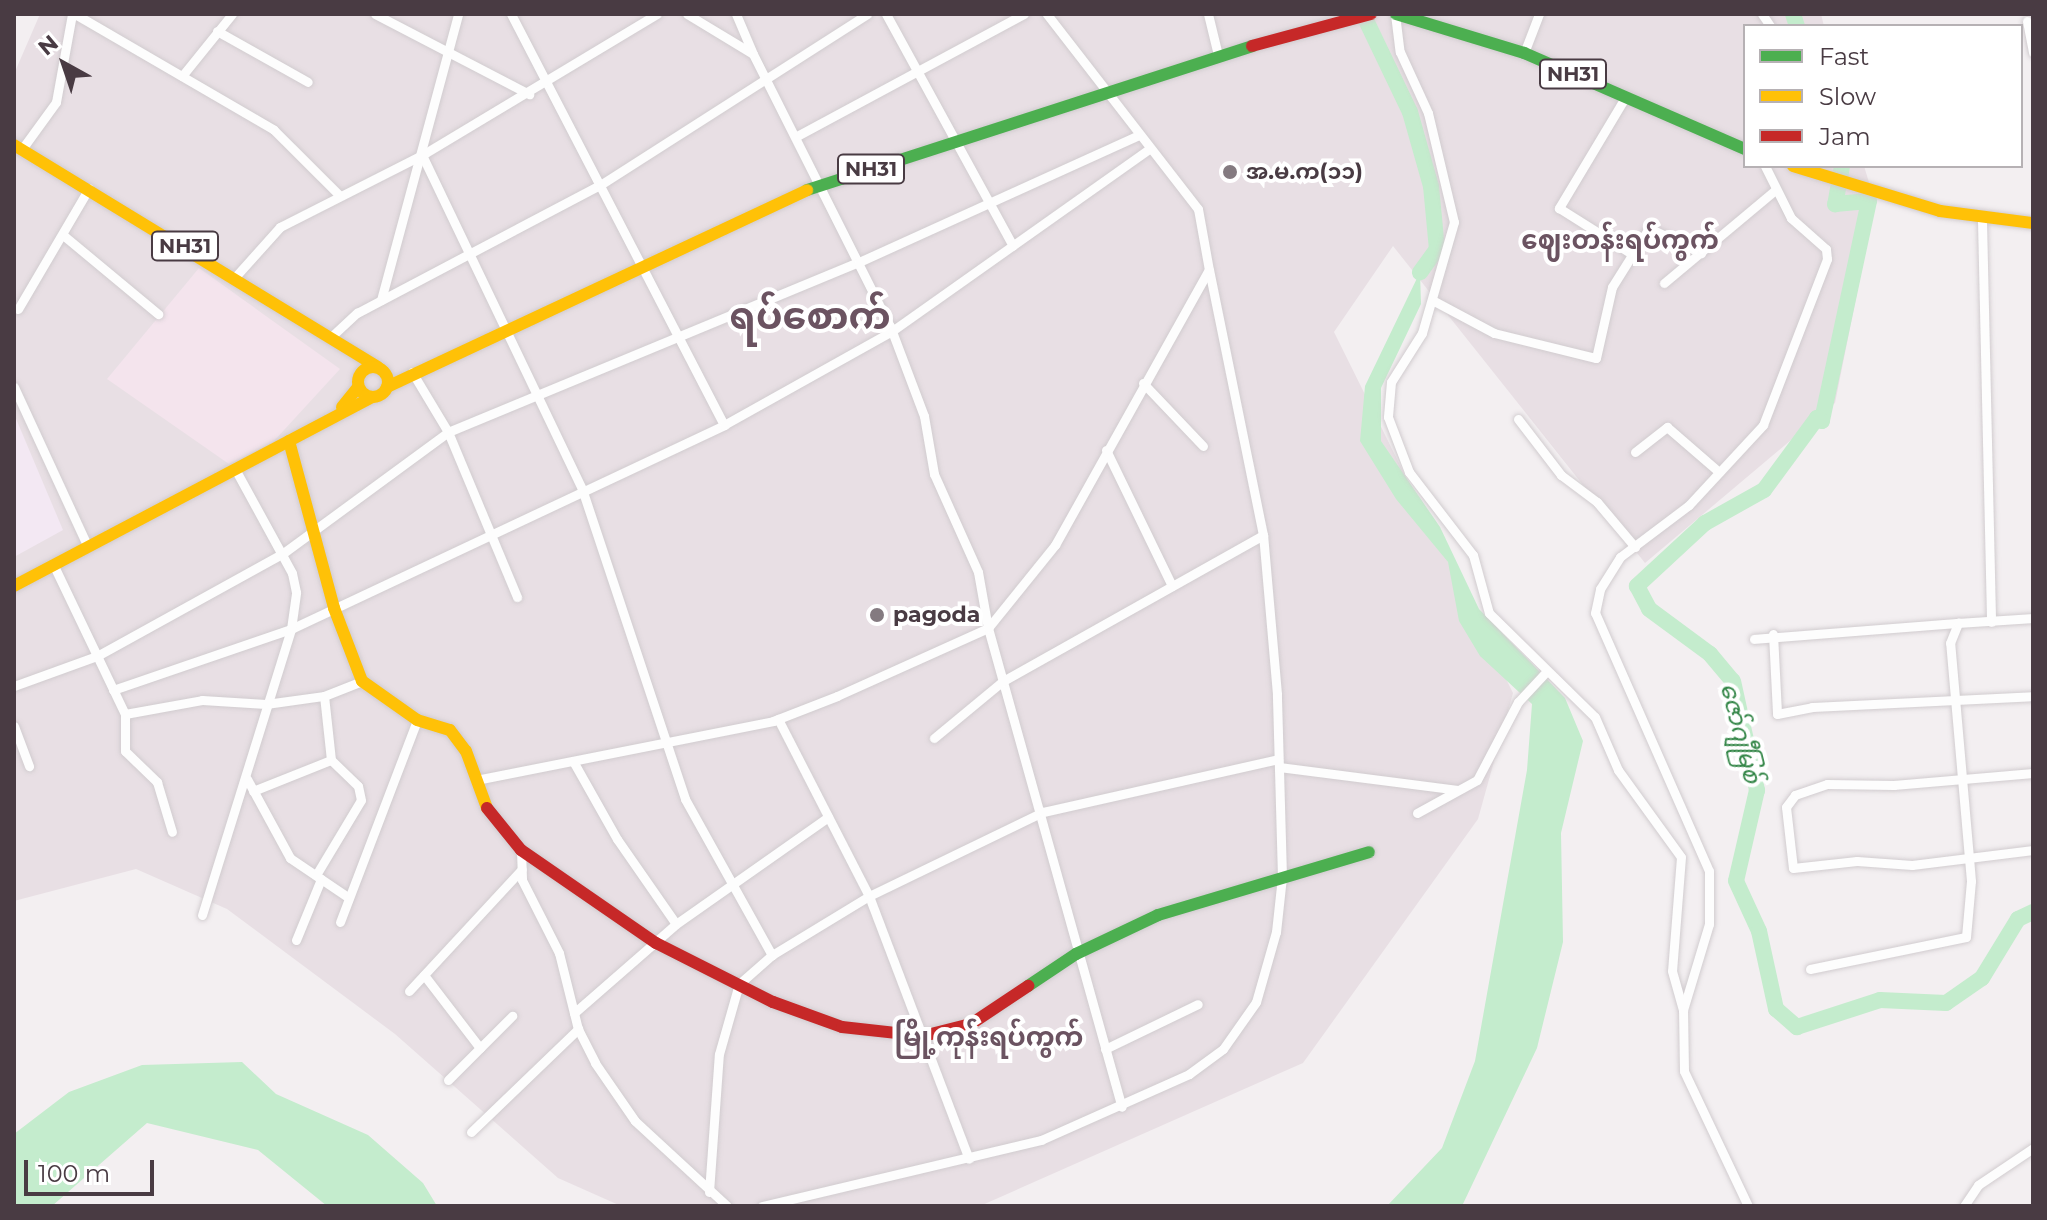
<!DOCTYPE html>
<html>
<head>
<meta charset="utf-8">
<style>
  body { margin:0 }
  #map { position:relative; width:2047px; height:1220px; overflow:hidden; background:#f3eff1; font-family:Montserrat,"Noto Sans Myanmar",sans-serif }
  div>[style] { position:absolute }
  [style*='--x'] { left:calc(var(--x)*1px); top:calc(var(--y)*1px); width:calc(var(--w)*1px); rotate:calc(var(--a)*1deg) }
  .residential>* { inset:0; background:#e8dfe4 }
  .commercial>* { inset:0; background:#f4e4ed }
  .medical>* { inset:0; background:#f3e8f3 }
  .water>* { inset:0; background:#c4eccd }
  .river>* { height:16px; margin:-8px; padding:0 8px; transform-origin:8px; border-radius:8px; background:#c4eccd }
  .roads { filter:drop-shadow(0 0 2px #d1cccf) drop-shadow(0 0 2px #d1cccf) }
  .street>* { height:9px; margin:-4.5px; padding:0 4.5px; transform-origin:4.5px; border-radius:4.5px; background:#fdfdfd }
  .fast>* { height:12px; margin:-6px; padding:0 6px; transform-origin:6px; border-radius:6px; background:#4caf50 }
  .slow>* { height:12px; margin:-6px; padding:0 6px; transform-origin:6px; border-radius:6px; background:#ffc107 }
  .slow>.ring { margin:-6px; padding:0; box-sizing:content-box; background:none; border:12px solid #ffc107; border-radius:50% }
  .jam>* { height:12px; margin:-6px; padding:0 6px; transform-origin:6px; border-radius:6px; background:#c62828 }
  .dots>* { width:22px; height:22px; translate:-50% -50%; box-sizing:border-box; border:4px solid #fff; border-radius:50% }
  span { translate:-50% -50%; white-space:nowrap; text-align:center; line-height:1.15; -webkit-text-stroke:8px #fff; paint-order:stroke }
  .shield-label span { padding:2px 6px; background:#fff; border:2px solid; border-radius:6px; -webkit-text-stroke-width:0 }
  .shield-label { font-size:20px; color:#493b43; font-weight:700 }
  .poi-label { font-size:22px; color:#493b43; font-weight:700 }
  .left { translate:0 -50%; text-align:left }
  .water-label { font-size:24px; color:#328546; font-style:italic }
  .quarter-label { font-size:26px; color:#6b5361; font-weight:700 }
  .town-label { font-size:38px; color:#6b5361; font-weight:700 }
  .frame { position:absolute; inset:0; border:16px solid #493b43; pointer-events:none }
  .legend { position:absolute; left:1743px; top:24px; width:280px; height:144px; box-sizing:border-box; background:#fff; border:2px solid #b6b1b4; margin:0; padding:10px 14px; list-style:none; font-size:24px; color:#493b43 }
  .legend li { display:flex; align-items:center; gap:16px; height:40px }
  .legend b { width:40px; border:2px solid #b6b1b4 }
  .north { position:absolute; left:24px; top:24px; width:80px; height:80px; -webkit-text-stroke:6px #fff; paint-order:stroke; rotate:320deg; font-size:22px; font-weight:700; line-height:32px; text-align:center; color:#493b43 }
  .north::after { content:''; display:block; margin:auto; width:28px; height:36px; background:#493b43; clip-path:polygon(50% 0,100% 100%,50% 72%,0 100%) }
  .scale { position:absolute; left:24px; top:1160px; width:130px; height:36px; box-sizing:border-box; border:4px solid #493b43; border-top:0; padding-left:10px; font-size:24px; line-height:28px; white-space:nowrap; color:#493b43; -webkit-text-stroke:6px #fff; paint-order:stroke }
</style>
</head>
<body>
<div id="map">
  <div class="residential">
    <i style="clip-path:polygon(40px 14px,1821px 14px,1824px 26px,1745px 26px,1745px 166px,1864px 166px,1871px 189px,1862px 268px,1835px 403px,1645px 563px,1393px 246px,1334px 332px,1513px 693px,1478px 819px,1303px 1063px,980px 1206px,621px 1206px,558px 1178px,395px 1034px,227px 909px,136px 869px,14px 901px,14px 74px)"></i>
  </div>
  <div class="commercial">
    <i style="clip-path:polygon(199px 268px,340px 369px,273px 442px,229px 464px,107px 379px)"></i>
  </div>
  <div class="medical">
    <i style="clip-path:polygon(14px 414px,63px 530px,14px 557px)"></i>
  </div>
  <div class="water">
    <i style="clip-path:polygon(1420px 272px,1421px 304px,1381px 388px,1381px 441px,1440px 527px,1479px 609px,1565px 698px,1583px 741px,1561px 833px,1563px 942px,1537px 1048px,1462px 1206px,1387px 1206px,1442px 1148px,1475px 1061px,1527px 770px,1532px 704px,1480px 656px,1459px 621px,1448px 562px,1396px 499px,1360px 441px,1365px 386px)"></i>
    <i style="clip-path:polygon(242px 1062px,276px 1094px,368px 1135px,423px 1183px,437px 1206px,327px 1206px,258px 1150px,147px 1123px,52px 1206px,14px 1206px,14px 1134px,69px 1092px,142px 1065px)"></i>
  </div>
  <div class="river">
    <i style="--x:1363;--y:14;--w:109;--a:64.4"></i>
    <i style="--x:1410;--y:112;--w:77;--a:74.2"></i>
    <i style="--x:1431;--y:186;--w:63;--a:84.6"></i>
    <i style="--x:1437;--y:249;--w:29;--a:126"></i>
    <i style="--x:1793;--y:14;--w:13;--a:72"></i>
    <i style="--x:1842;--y:166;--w:39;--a:100"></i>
    <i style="--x:1835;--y:204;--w:34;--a:-5"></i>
    <i style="--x:1869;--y:201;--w:225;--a:102.1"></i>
    <i style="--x:1822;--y:421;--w:6;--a:-149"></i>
    <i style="--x:1817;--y:418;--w:89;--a:126.4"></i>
    <i style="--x:1764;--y:490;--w:68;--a:150.8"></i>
    <i style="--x:1705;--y:523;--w:93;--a:137.2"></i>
    <i style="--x:1637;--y:586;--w:26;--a:62"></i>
    <i style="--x:1649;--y:609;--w:76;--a:36.4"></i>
    <i style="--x:1710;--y:654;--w:35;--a:50"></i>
    <i style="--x:1733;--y:681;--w:112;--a:77.6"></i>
    <i style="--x:1757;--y:790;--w:93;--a:103"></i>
    <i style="--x:1736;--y:881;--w:55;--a:65.3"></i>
    <i style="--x:1759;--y:931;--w:80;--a:77.7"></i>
    <i style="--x:1776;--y:1009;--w:28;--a:41"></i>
    <i style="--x:1797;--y:1027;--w:87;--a:-18"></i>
    <i style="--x:1880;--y:1000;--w:66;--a:2.6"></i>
    <i style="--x:1946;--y:1003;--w:44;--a:-34.8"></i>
    <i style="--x:1982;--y:978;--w:69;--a:-58.6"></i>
    <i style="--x:2018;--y:919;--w:17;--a:-25"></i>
  </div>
  <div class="roads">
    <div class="street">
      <i style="--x:75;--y:14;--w:230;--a:30.2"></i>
      <i style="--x:274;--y:130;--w:93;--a:45"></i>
      <i style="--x:375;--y:14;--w:174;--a:27.5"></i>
      <i style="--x:511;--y:14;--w:463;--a:62.6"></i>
      <i style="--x:687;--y:14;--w:77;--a:31.2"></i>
      <i style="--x:753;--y:54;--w:305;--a:63.3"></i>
      <i style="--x:890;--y:326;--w:96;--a:69.3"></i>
      <i style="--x:924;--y:416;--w:59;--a:80.2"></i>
      <i style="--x:934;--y:474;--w:107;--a:65.8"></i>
      <i style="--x:978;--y:572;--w:57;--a:79.9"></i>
      <i style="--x:988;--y:628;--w:497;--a:74.4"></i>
      <i style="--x:736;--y:14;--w:43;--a:67"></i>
      <i style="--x:886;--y:14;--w:264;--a:61.3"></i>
      <i style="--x:1208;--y:14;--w:42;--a:76.3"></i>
      <i style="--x:1395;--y:14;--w:38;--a:83"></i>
      <i style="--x:1400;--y:52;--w:67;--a:65.3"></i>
      <i style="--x:1428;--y:113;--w:112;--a:76.6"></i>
      <i style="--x:1454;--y:222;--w:116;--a:106.1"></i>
      <i style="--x:1422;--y:333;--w:58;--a:122.3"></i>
      <i style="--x:1391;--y:382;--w:35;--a:95"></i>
      <i style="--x:1388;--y:417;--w:59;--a:69.1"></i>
      <i style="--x:1409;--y:472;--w:105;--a:52.4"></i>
      <i style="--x:1473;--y:555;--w:60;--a:74.6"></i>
      <i style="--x:1489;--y:613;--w:148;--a:44.5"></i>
      <i style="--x:1595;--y:717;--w:58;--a:66.5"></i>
      <i style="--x:1618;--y:770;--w:107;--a:54.1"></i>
      <i style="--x:1681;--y:857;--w:114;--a:94.5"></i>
      <i style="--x:1672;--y:971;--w:41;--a:74.2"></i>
      <i style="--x:1762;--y:14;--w:14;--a:56"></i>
      <i style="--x:2027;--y:21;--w:32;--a:79"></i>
      <i style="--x:217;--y:31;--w:104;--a:29.3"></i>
      <i style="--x:1524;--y:53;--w:42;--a:-69"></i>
      <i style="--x:182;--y:76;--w:80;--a:-51.1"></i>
      <i style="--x:1626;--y:96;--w:131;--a:120.9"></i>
      <i style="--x:1559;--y:208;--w:86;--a:32.2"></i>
      <i style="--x:797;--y:136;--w:258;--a:-28.3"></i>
      <i style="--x:22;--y:149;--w:58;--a:-54.1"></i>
      <i style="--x:56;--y:102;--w:89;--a:-79.7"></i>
      <i style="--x:422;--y:155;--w:370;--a:64.4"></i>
      <i style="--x:582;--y:489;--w:327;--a:71.6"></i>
      <i style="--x:685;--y:799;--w:179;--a:60.9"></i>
      <i style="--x:1982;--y:221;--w:401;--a:88.7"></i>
      <i style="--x:63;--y:235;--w:124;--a:39.7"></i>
      <i style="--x:236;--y:276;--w:66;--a:-48.1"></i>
      <i style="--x:280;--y:227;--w:159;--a:-26.9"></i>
      <i style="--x:422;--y:155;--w:274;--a:-31"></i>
      <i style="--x:1664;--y:283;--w:143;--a:-39.9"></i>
      <i style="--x:381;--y:300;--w:296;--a:-74.9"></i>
      <i style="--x:1434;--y:301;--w:68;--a:28.1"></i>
      <i style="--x:1494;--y:333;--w:105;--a:13.8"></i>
      <i style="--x:1596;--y:358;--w:73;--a:-77.3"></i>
      <i style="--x:1612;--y:287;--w:70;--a:-57.9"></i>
      <i style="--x:1649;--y:228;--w:58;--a:25.7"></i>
      <i style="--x:18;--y:309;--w:140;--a:-59.6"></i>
      <i style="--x:333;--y:335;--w:33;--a:-43"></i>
      <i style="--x:357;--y:313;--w:275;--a:-27.8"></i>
      <i style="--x:600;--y:185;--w:317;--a:-32.6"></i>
      <i style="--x:412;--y:372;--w:70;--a:59"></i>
      <i style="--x:448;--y:432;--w:179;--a:67.3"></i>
      <i style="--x:1143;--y:383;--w:87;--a:46.4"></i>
      <i style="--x:14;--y:387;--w:176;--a:65.2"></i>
      <i style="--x:1518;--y:419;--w:71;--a:52.5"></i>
      <i style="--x:1561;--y:475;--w:45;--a:36.9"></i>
      <i style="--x:1597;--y:502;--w:59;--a:49.8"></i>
      <i style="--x:1106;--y:450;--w:151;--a:64.1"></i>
      <i style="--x:1635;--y:452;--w:41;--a:-38"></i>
      <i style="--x:1667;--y:427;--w:69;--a:40.9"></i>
      <i style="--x:54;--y:566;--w:164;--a:64.4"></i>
      <i style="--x:125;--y:714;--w:37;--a:90"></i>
      <i style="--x:125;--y:751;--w:45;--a:44.1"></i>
      <i style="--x:157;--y:782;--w:52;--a:73.3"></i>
      <i style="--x:1773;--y:634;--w:80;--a:87.1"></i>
      <i style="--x:1777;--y:714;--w:36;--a:-11"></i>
      <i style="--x:1812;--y:707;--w:221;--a:-2.8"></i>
      <i style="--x:1754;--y:639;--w:205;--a:-4.5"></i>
      <i style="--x:14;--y:686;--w:88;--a:-19.9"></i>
      <i style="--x:97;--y:656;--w:211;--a:-28.9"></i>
      <i style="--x:282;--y:554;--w:206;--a:-36.3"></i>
      <i style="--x:448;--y:432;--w:445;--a:-22.5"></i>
      <i style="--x:859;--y:262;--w:305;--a:-24.4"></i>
      <i style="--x:113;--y:690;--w:188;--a:-18.9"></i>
      <i style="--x:291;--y:629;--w:479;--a:-25.2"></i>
      <i style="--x:724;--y:425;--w:193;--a:-29.2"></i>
      <i style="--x:892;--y:331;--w:315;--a:-35.3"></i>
      <i style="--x:125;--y:714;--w:78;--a:-10.3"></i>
      <i style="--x:202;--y:700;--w:64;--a:3.6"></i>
      <i style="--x:266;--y:704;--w:59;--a:-7.9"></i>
      <i style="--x:324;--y:696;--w:41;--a:-21.5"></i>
      <i style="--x:778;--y:719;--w:199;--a:62.8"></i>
      <i style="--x:869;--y:896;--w:281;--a:69.2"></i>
      <i style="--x:14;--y:726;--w:43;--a:69.4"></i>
      <i style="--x:934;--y:738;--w:89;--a:-39.6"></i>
      <i style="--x:1003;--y:681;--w:298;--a:-29.3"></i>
      <i style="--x:573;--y:761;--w:90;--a:60.6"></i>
      <i style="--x:617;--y:839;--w:103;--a:55.2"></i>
      <i style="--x:1279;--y:767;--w:180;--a:7.3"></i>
      <i style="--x:2033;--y:773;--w:140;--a:175.1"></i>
      <i style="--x:1894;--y:785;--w:67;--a:-179.1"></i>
      <i style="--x:1827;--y:784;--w:34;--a:161"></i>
      <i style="--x:1795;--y:795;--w:15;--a:127"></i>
      <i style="--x:1786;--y:807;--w:61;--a:83.5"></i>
      <i style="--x:1793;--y:868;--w:64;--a:-6.2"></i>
      <i style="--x:1857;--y:861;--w:55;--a:4.2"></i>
      <i style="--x:1912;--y:865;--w:122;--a:-7.1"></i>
      <i style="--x:247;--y:779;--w:90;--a:61.4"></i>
      <i style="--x:290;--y:858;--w:71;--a:34.1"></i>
      <i style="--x:476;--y:780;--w:303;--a:-11.2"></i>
      <i style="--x:773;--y:721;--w:69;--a:-21.3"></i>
      <i style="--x:837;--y:696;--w:166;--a:-24.2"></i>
      <i style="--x:988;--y:628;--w:107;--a:-51.1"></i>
      <i style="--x:1055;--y:545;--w:315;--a:-60.8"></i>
      <i style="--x:1209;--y:270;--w:62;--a:-100.2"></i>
      <i style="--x:1198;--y:209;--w:247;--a:-127.8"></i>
      <i style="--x:253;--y:791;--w:84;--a:-21.7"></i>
      <i style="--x:1417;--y:813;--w:68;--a:-28.8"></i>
      <i style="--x:1477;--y:780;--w:88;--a:-62.3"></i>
      <i style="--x:1518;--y:702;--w:40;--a:-47"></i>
      <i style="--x:521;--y:850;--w:30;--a:88"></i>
      <i style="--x:522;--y:880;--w:82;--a:63.1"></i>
      <i style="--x:559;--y:953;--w:78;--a:76"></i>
      <i style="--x:578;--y:1029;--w:38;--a:63"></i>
      <i style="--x:595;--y:1063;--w:70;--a:55.4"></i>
      <i style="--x:635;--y:1121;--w:125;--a:42.7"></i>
      <i style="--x:316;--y:875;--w:87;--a:-59"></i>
      <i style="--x:361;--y:800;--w:14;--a:-102"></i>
      <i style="--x:358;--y:786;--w:37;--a:-136"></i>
      <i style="--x:331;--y:760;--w:64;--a:-96.2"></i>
      <i style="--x:202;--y:915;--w:300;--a:-72.7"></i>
      <i style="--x:291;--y:629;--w:37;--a:-82"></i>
      <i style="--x:296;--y:592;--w:19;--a:-102"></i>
      <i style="--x:292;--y:573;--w:119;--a:-118.7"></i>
      <i style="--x:340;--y:922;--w:216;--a:-69.1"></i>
      <i style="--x:296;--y:940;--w:66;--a:-67.7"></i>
      <i style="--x:1810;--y:969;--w:159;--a:-11.6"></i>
      <i style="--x:1966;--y:937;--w:56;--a:-84.9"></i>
      <i style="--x:1971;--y:881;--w:239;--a:-95"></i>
      <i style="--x:1950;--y:643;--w:22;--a:-68"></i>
      <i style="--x:1958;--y:623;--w:75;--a:-3.8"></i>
      <i style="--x:424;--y:975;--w:92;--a:52.5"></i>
      <i style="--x:409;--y:991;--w:166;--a:-47.2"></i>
      <i style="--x:574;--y:1013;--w:135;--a:-41.1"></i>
      <i style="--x:676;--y:924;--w:186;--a:-35.1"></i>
      <i style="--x:1105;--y:1049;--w:103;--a:-25.8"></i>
      <i style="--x:448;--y:1080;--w:91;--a:-45"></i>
      <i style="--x:471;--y:1132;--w:149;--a:-43.9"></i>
      <i style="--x:709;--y:1192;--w:138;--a:-85.9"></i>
      <i style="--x:719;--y:1054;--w:73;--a:-74.1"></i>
      <i style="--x:739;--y:984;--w:44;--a:-41.3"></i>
      <i style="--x:772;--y:955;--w:114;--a:-31.3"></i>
      <i style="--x:869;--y:896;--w:193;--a:-25.8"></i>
      <i style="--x:1043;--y:812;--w:241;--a:-12.7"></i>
      <i style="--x:762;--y:1206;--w:287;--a:-13.3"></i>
      <i style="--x:1041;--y:1140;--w:162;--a:-24"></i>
      <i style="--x:1189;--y:1074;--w:42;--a:-36.3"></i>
      <i style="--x:1223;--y:1049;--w:57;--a:-54.9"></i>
      <i style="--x:1256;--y:1002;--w:73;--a:-74.1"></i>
      <i style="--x:1276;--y:932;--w:55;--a:-83.8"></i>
      <i style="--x:1282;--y:877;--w:183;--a:-91.6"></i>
      <i style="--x:1277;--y:694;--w:160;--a:-95"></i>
      <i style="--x:1263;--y:535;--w:270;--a:-101.5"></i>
      <i style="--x:1748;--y:1206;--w:149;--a:-115.4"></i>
      <i style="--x:1684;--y:1071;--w:61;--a:-90.9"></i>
      <i style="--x:1683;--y:1010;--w:90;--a:-73.2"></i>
      <i style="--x:1709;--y:924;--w:53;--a:-90"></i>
      <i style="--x:1709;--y:871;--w:282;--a:-113.8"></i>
      <i style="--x:1595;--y:613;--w:25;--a:-78"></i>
      <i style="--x:1600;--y:589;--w:38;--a:-58"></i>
      <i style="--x:1620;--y:557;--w:86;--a:-37"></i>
      <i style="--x:1689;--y:505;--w:109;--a:-47.2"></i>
      <i style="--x:1763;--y:425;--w:178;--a:-68.9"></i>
      <i style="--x:1827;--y:259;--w:10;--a:-96"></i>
      <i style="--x:1826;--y:249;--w:47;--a:-138.5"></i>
      <i style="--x:1791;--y:218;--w:58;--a:-116.6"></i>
      <i style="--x:1964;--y:1206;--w:25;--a:-56"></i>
      <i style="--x:1978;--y:1185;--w:66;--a:-33.9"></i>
    </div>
    <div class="fast">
      <i style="--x:1396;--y:14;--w:134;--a:16.9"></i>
      <i style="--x:1524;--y:53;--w:241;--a:23.5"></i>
      <i style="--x:807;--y:190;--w:468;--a:-17.9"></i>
      <i style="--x:1028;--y:986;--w:58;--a:-33.7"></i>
      <i style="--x:1076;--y:954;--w:91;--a:-25.4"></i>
      <i style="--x:1158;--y:915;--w:220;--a:-16.6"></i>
    </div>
    <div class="slow">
      <i style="--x:14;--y:145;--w:426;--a:31.4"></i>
      <i style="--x:1793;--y:166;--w:154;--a:17"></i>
      <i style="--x:1940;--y:211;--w:94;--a:7.4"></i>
      <i class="ring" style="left:358px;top:367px;width:18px;height:18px"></i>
      <i style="--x:387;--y:387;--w:464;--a:-25.1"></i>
      <i style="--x:342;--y:407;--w:26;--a:-51"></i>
      <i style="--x:289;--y:441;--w:173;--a:74.9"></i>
      <i style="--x:334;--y:608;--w:78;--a:69"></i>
      <i style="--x:362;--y:681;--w:67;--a:35.3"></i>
      <i style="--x:417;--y:720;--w:34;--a:17"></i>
      <i style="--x:450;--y:730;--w:26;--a:53"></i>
      <i style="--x:466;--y:751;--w:61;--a:69.8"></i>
      <i style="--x:14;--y:586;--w:405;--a:-27.8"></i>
    </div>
    <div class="jam">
      <i style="--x:1252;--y:46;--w:123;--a:-15.1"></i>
      <i style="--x:487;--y:808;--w:54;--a:51"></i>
      <i style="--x:521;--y:850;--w:164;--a:34.6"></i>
      <i style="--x:656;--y:943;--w:131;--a:26.8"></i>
      <i style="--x:773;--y:1002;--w:73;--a:19.9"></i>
      <i style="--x:842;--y:1027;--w:81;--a:6.3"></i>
      <i style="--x:923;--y:1036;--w:49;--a:-14"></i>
      <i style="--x:971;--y:1024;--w:69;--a:-33.7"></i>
    </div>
  </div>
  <div class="dots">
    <i style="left:1230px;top:172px;background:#847a80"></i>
    <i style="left:877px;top:615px;background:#847a80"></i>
  </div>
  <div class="shield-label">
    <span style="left:1573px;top:74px">NH31</span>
    <span style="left:871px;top:169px">NH31</span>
    <span style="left:185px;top:246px">NH31</span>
  </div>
  <div class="poi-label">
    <span class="left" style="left:1246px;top:172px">အ.မ.က(၁၁)</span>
    <span class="left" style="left:893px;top:615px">pagoda</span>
  </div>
  <div class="water-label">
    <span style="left:1741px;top:733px;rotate:76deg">ဇော်ဂျီမြစ်</span>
  </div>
  <div class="quarter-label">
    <span style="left:1620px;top:241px">ဈေးတန်းရပ်ကွက်</span>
    <span style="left:989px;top:1038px">မြို့ကုန်းရပ်ကွက်</span>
  </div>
  <div class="town-label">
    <span style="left:810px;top:316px">ရပ်စောက်</span>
  </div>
  <div class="frame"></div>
  <ul class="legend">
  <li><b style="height:10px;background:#4caf50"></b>Fast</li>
  <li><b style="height:10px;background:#ffc107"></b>Slow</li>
  <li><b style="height:10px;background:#c62828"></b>Jam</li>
  </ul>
  <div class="north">N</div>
  <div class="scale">100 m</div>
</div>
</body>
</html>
